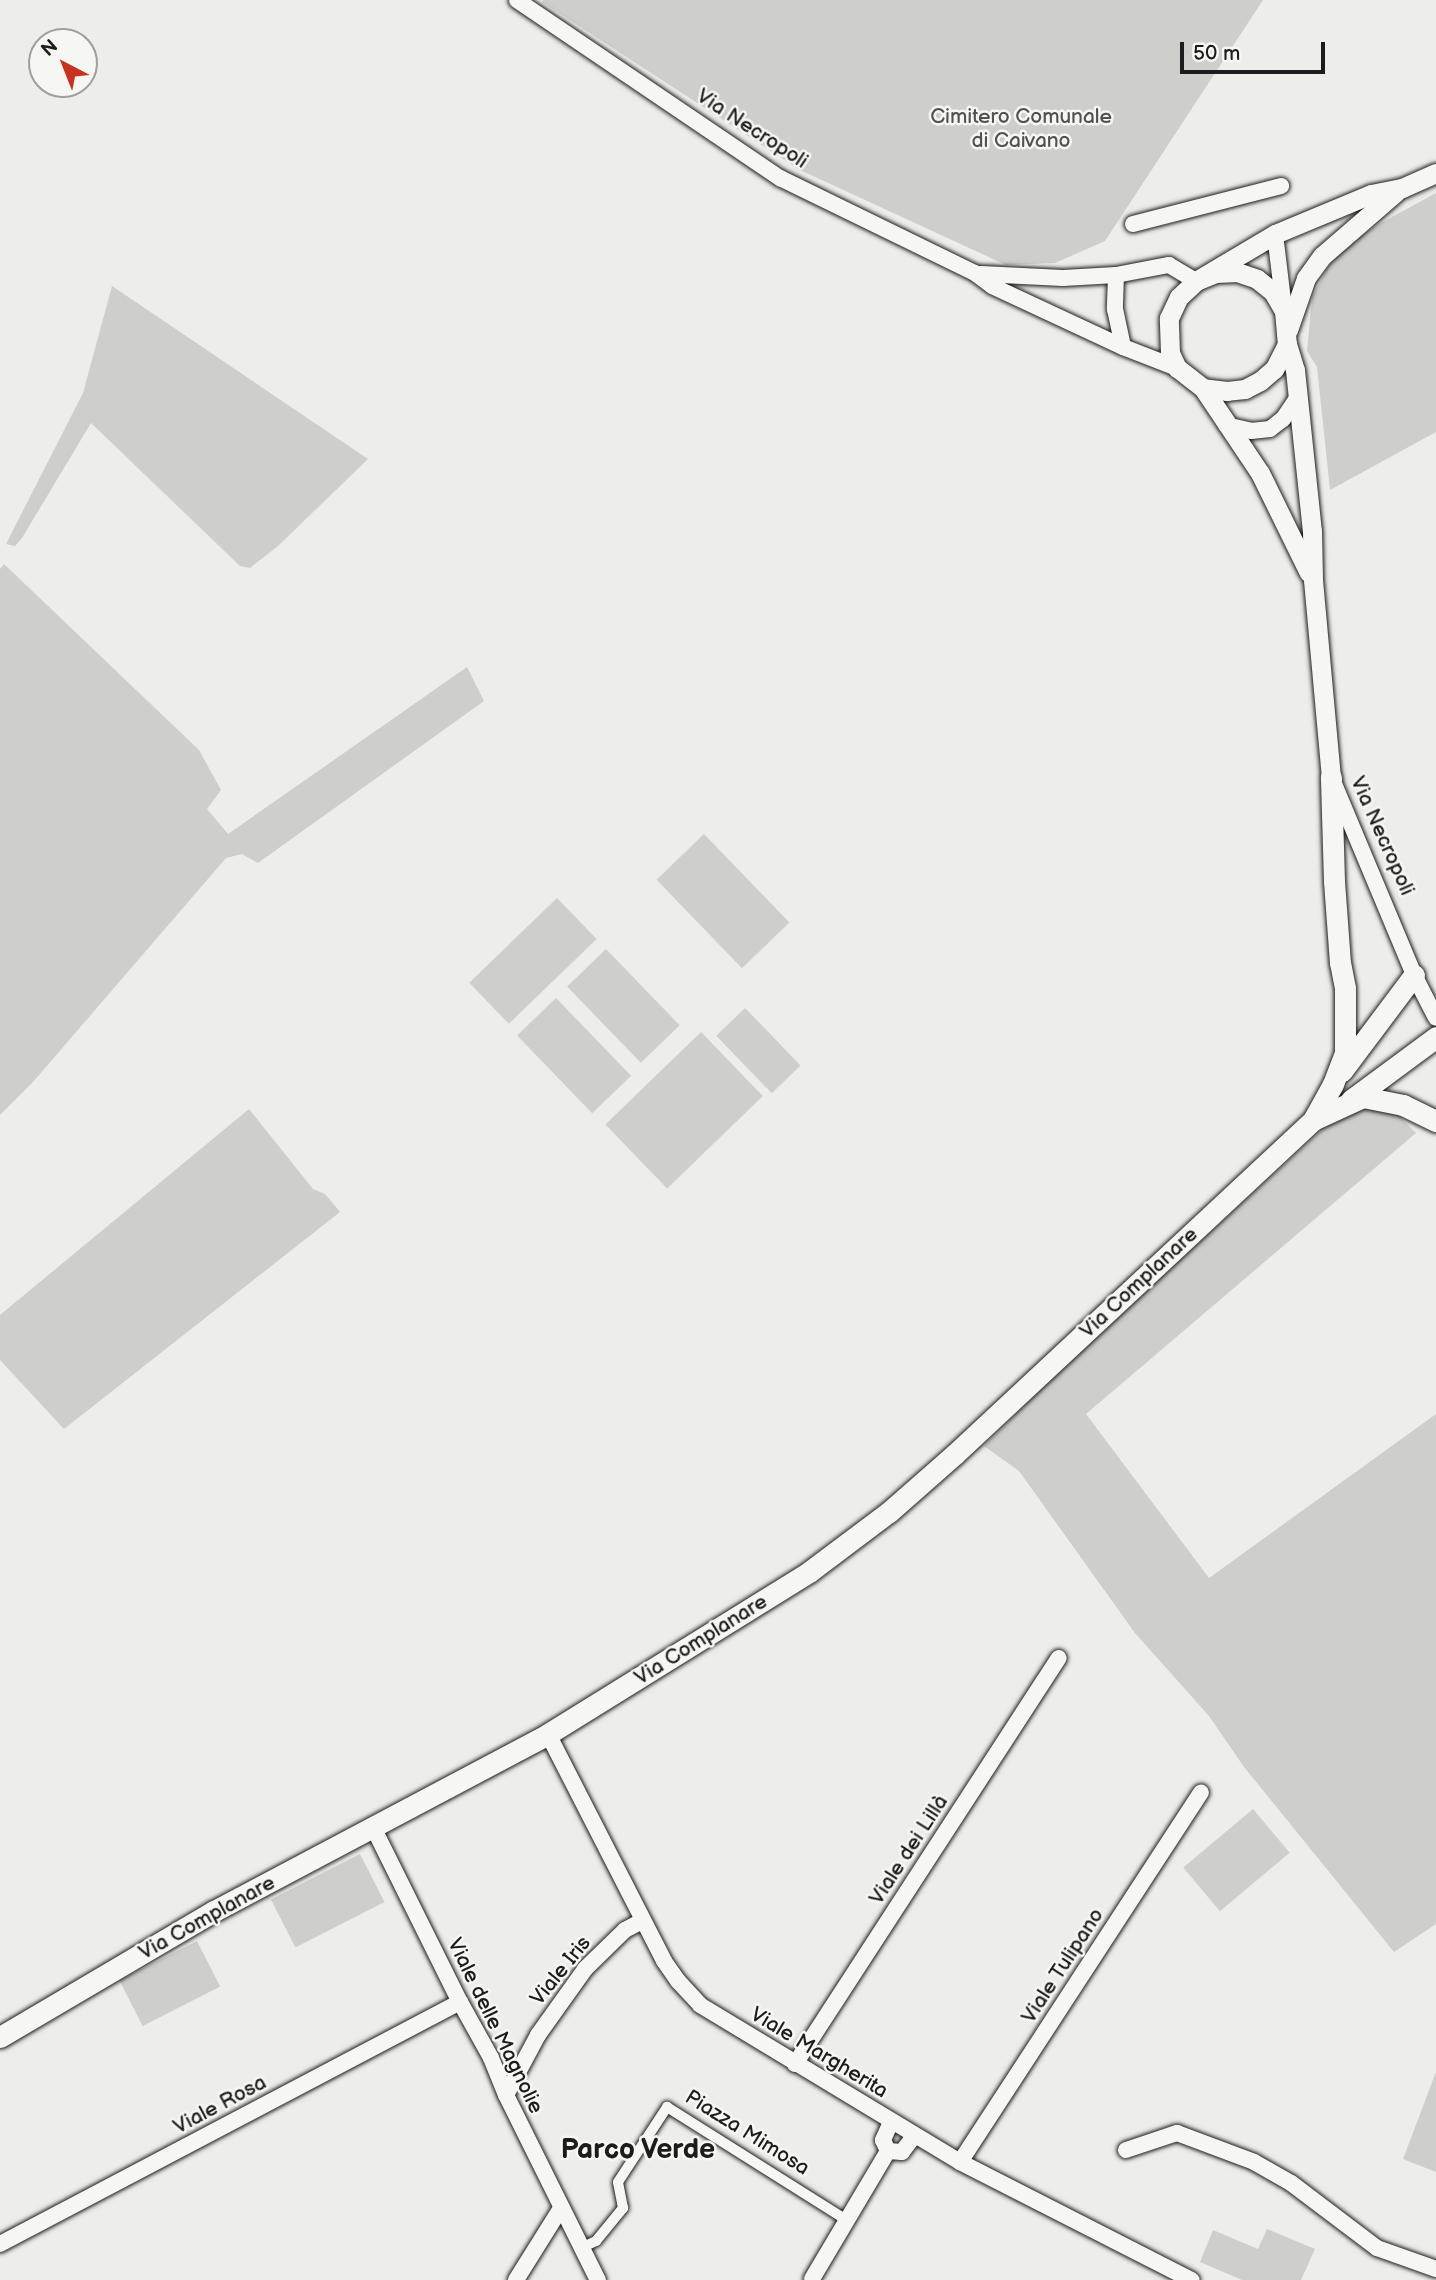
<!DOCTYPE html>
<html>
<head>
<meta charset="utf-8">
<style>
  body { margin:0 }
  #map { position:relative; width:1436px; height:2280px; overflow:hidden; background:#edede9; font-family:"Balsamiq Sans",sans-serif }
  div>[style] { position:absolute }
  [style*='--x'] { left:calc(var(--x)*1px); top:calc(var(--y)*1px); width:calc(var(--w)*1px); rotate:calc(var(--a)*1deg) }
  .green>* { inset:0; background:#cececb; transform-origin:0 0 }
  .roads { filter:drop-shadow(0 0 2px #1c1c1c) drop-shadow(0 0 2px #1c1c1c) }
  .pedestrian>* { height:10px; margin:-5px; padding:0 5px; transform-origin:5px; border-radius:5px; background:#f6f6f2 }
  .minor>* { height:16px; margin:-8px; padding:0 8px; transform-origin:8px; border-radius:8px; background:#f6f6f2 }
  .tertiary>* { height:19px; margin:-9.5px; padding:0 9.5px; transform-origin:9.5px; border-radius:9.5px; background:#f6f6f2 }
  .secondary>* { height:21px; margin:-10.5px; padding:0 10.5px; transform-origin:10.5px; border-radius:10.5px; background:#f6f6f2 }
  span { translate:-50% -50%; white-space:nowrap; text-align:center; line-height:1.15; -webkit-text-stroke:5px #f6f6f2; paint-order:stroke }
  .park-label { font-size:21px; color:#515151 }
  .street-label { font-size:21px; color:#1c1c1c }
  .district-label { font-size:28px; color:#1c1c1c; font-weight:700 }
  .north { position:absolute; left:28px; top:28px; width:70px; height:70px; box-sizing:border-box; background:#f6f6f2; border:2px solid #9f9f9c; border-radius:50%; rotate:318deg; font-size:19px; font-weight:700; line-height:28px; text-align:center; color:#1c1c1c }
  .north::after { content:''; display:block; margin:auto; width:24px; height:32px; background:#c8321e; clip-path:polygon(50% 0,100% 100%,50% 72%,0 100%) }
  .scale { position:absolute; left:1180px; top:42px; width:145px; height:32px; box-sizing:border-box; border:4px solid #1c1c1c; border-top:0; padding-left:9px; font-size:21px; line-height:24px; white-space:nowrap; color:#1c1c1c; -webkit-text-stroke:5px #f6f6f2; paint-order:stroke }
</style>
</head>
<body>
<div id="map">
  <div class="green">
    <i style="clip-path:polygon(543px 0,1263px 0,1105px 241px,1055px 263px,1006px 265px,800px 170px,542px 2px)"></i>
    <i style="clip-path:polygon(1436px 193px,1436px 432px,1330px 490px,1317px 367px,1307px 351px,1312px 298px,1326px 270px,1345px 247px,1379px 224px)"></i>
    <i style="clip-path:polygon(112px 286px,368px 459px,278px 546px,250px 568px,240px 566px,91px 423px,22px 538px,15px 546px,6px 544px,83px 393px)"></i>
    <i style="clip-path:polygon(4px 564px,199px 750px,221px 790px,207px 809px,228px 834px,467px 667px,484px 701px,258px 863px,242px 854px,226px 858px,33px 1082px,0 1115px,0 569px)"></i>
    <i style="left:704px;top:834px;width:123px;height:66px;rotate:46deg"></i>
    <i style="left:557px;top:898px;width:57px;height:122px;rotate:46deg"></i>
    <i style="left:606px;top:949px;width:106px;height:54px;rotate:46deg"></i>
    <i style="left:556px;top:998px;width:108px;height:54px;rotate:46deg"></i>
    <i style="left:745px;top:1008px;width:80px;height:40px;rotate:46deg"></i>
    <i style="left:701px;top:1032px;width:89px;height:133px;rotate:46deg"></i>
    <i style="clip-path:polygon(1374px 1107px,1396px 1113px,1416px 1133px,1086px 1414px,1209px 1578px,1436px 1414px,1436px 1924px,1394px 1952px,1244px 1767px,1209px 1716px,1135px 1633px,1019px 1471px,984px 1446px,1059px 1371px,1333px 1120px,1353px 1110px)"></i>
    <i style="clip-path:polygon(249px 1109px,313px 1189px,325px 1194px,340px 1212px,64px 1429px,0 1360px,0 1315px)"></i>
    <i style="left:1253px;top:1809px;width:57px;height:91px;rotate:50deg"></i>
    <i style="left:360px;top:1854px;width:54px;height:100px;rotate:63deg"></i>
    <i style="left:197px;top:1941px;width:51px;height:87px;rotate:63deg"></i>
    <i style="clip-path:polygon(1436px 2072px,1436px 2172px,1403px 2159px)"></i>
    <i style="clip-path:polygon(1267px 2229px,1315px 2249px,1301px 2280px,1242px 2280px,1200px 2262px,1213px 2230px,1258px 2249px)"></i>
  </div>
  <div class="roads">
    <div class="pedestrian">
      <i style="--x:581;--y:2248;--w:17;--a:-25"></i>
      <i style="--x:596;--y:2241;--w:43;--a:-50.7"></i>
      <i style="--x:623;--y:2208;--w:26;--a:-101"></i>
      <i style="--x:618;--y:2182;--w:90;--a:-56.8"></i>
      <i style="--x:667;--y:2107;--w:214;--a:32.2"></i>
    </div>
    <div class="minor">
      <i style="--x:517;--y:0;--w:318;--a:34.1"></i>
      <i style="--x:780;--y:178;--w:217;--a:26"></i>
      <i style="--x:975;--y:273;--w:21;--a:37"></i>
      <i style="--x:992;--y:286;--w:145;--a:25"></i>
      <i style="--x:1123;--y:347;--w:58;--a:21.3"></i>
      <i style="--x:1133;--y:224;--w:153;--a:-14.4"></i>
      <i style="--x:1275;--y:234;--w:75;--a:83.1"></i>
      <i style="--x:981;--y:274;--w:82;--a:2.8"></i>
      <i style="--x:1063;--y:278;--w:53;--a:-3.2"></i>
      <i style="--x:1116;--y:275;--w:54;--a:-10.7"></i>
      <i style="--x:1169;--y:265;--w:31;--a:31"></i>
      <i style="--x:1116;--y:275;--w:34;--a:92"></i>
      <i style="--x:1115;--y:309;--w:39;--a:78"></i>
      <i style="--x:1226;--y:425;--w:26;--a:13"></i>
      <i style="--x:1251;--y:431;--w:19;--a:-6"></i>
      <i style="--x:1270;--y:429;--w:16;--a:-38"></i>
      <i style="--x:1283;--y:419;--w:27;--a:-56"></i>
      <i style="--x:1335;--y:786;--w:205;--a:67.3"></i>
      <i style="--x:1414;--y:975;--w:48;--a:62.9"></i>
      <i style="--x:548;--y:1734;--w:255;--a:62.9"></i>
      <i style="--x:664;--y:1961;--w:24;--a:55"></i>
      <i style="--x:678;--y:1981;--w:33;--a:47"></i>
      <i style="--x:700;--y:2005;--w:304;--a:31.1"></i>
      <i style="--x:960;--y:2162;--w:260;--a:27"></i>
      <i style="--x:374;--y:1829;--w:193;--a:63.6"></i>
      <i style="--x:460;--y:2002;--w:64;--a:61"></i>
      <i style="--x:491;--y:2058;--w:40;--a:68"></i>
      <i style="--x:506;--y:2095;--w:207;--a:63.6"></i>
      <i style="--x:795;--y:2064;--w:484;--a:-57"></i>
      <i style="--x:506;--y:2095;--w:68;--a:-61.9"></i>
      <i style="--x:538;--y:2035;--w:81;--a:-54.5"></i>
      <i style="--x:585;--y:1969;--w:56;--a:-44.3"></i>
      <i style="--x:625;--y:1930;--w:19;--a:-28"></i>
      <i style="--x:891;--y:2122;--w:20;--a:114"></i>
      <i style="--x:883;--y:2140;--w:12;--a:66"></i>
      <i style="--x:888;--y:2151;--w:14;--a:4"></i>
      <i style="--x:902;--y:2152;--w:20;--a:-53"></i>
      <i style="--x:1126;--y:2150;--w:54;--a:-18.4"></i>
      <i style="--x:1177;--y:2133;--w:82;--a:20.6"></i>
      <i style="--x:1254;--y:2162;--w:43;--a:29.6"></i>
      <i style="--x:1291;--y:2183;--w:108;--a:37.1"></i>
      <i style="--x:1377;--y:2248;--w:63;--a:19.6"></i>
      <i style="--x:960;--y:2162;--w:441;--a:-56.9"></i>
      <i style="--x:0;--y:2244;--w:520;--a:-27.75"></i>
      <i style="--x:812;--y:2279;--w:149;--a:-59.3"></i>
      <i style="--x:516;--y:2280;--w:85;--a:-58"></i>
    </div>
    <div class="tertiary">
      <i style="--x:1196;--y:281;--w:22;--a:-22"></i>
      <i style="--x:1216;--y:273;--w:21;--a:-3"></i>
      <i style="--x:1237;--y:272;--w:21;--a:19"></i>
      <i style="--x:1257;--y:279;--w:21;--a:39"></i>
      <i style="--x:1273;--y:292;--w:22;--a:60"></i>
      <i style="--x:1284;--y:311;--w:33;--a:85"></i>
      <i style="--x:1287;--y:344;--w:28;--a:117"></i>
      <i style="--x:1274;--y:369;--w:18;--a:139"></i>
      <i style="--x:1260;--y:381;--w:17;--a:152"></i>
      <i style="--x:1245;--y:389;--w:18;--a:174"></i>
      <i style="--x:1227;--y:391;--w:24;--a:-173"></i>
      <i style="--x:1203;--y:388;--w:33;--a:-142"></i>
      <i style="--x:1177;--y:368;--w:17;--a:-115"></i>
      <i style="--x:1170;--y:353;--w:35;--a:-92"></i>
      <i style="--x:1169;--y:318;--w:23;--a:-65"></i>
      <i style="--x:1179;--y:297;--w:23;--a:-43"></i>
      <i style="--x:1196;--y:281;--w:92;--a:-30.7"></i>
      <i style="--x:1275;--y:234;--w:104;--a:-22.6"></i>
      <i style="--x:1371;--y:194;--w:32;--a:-11"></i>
      <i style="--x:1402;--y:188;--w:37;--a:-24"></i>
      <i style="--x:1288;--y:330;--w:55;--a:-70.9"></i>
      <i style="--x:1306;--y:278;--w:27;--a:-54"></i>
      <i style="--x:1322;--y:256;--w:98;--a:-40.9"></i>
      <i style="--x:1287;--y:344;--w:27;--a:73"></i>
      <i style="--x:1295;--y:370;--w:162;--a:84"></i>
      <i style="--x:1312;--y:531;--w:49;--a:88.8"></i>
      <i style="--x:1313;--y:580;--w:198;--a:84.8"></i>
      <i style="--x:1203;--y:388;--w:102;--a:56.2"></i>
      <i style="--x:1260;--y:473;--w:111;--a:63.9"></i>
    </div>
    <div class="secondary">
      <i style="--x:1342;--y:1071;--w:120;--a:-53.1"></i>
      <i style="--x:1351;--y:1100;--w:106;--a:-36.5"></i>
      <i style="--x:1313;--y:1120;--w:41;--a:-60.9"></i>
      <i style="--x:1333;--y:1084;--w:33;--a:-69"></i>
      <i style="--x:1345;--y:1053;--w:65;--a:-90"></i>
      <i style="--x:1345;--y:988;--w:25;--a:-101"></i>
      <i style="--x:1340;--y:963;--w:82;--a:-94.2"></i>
      <i style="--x:1334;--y:881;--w:104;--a:-91.7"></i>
      <i style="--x:0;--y:2037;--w:248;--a:-30.5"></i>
      <i style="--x:214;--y:1911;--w:378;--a:-27.9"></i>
      <i style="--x:548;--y:1734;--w:307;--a:-31.8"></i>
      <i style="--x:809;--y:1572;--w:100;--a:-36.9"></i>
      <i style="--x:889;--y:1512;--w:88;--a:-41.3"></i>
      <i style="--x:955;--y:1454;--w:490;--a:-43"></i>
      <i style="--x:1313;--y:1120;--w:55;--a:-24.7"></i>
      <i style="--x:1363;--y:1097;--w:41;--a:11.3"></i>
      <i style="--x:1403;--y:1105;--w:37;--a:26"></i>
    </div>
  </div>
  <div class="park-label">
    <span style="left:1021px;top:129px">Cimitero Comunale<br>di Caivano</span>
  </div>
  <div class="street-label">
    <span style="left:752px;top:129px;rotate:33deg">Via Necropoli</span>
    <span style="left:1382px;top:836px;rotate:66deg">Via Necropoli</span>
    <span style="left:1139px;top:1283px;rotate:-43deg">Via Complanare</span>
    <span style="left:701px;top:1640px;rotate:-32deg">Via Complanare</span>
    <span style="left:909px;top:1850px;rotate:-57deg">Viale dei Lillà</span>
    <span style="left:207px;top:1918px;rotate:-29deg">Via Complanare</span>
    <span style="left:1063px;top:1966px;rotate:-57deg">Viale Tulipano</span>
    <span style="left:561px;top:1971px;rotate:-51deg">Viale Iris</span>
    <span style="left:495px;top:2026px;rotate:64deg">Viale delle Magnolie</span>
    <span style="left:819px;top:2053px;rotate:31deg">Viale Margherita</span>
    <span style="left:220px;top:2105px;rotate:-28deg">Viale Rosa</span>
    <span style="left:747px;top:2133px;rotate:32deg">Piazza Mimosa</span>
  </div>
  <div class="district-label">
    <span style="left:638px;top:2150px">Parco Verde</span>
  </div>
  <div class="north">N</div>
  <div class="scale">50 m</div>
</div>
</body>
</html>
